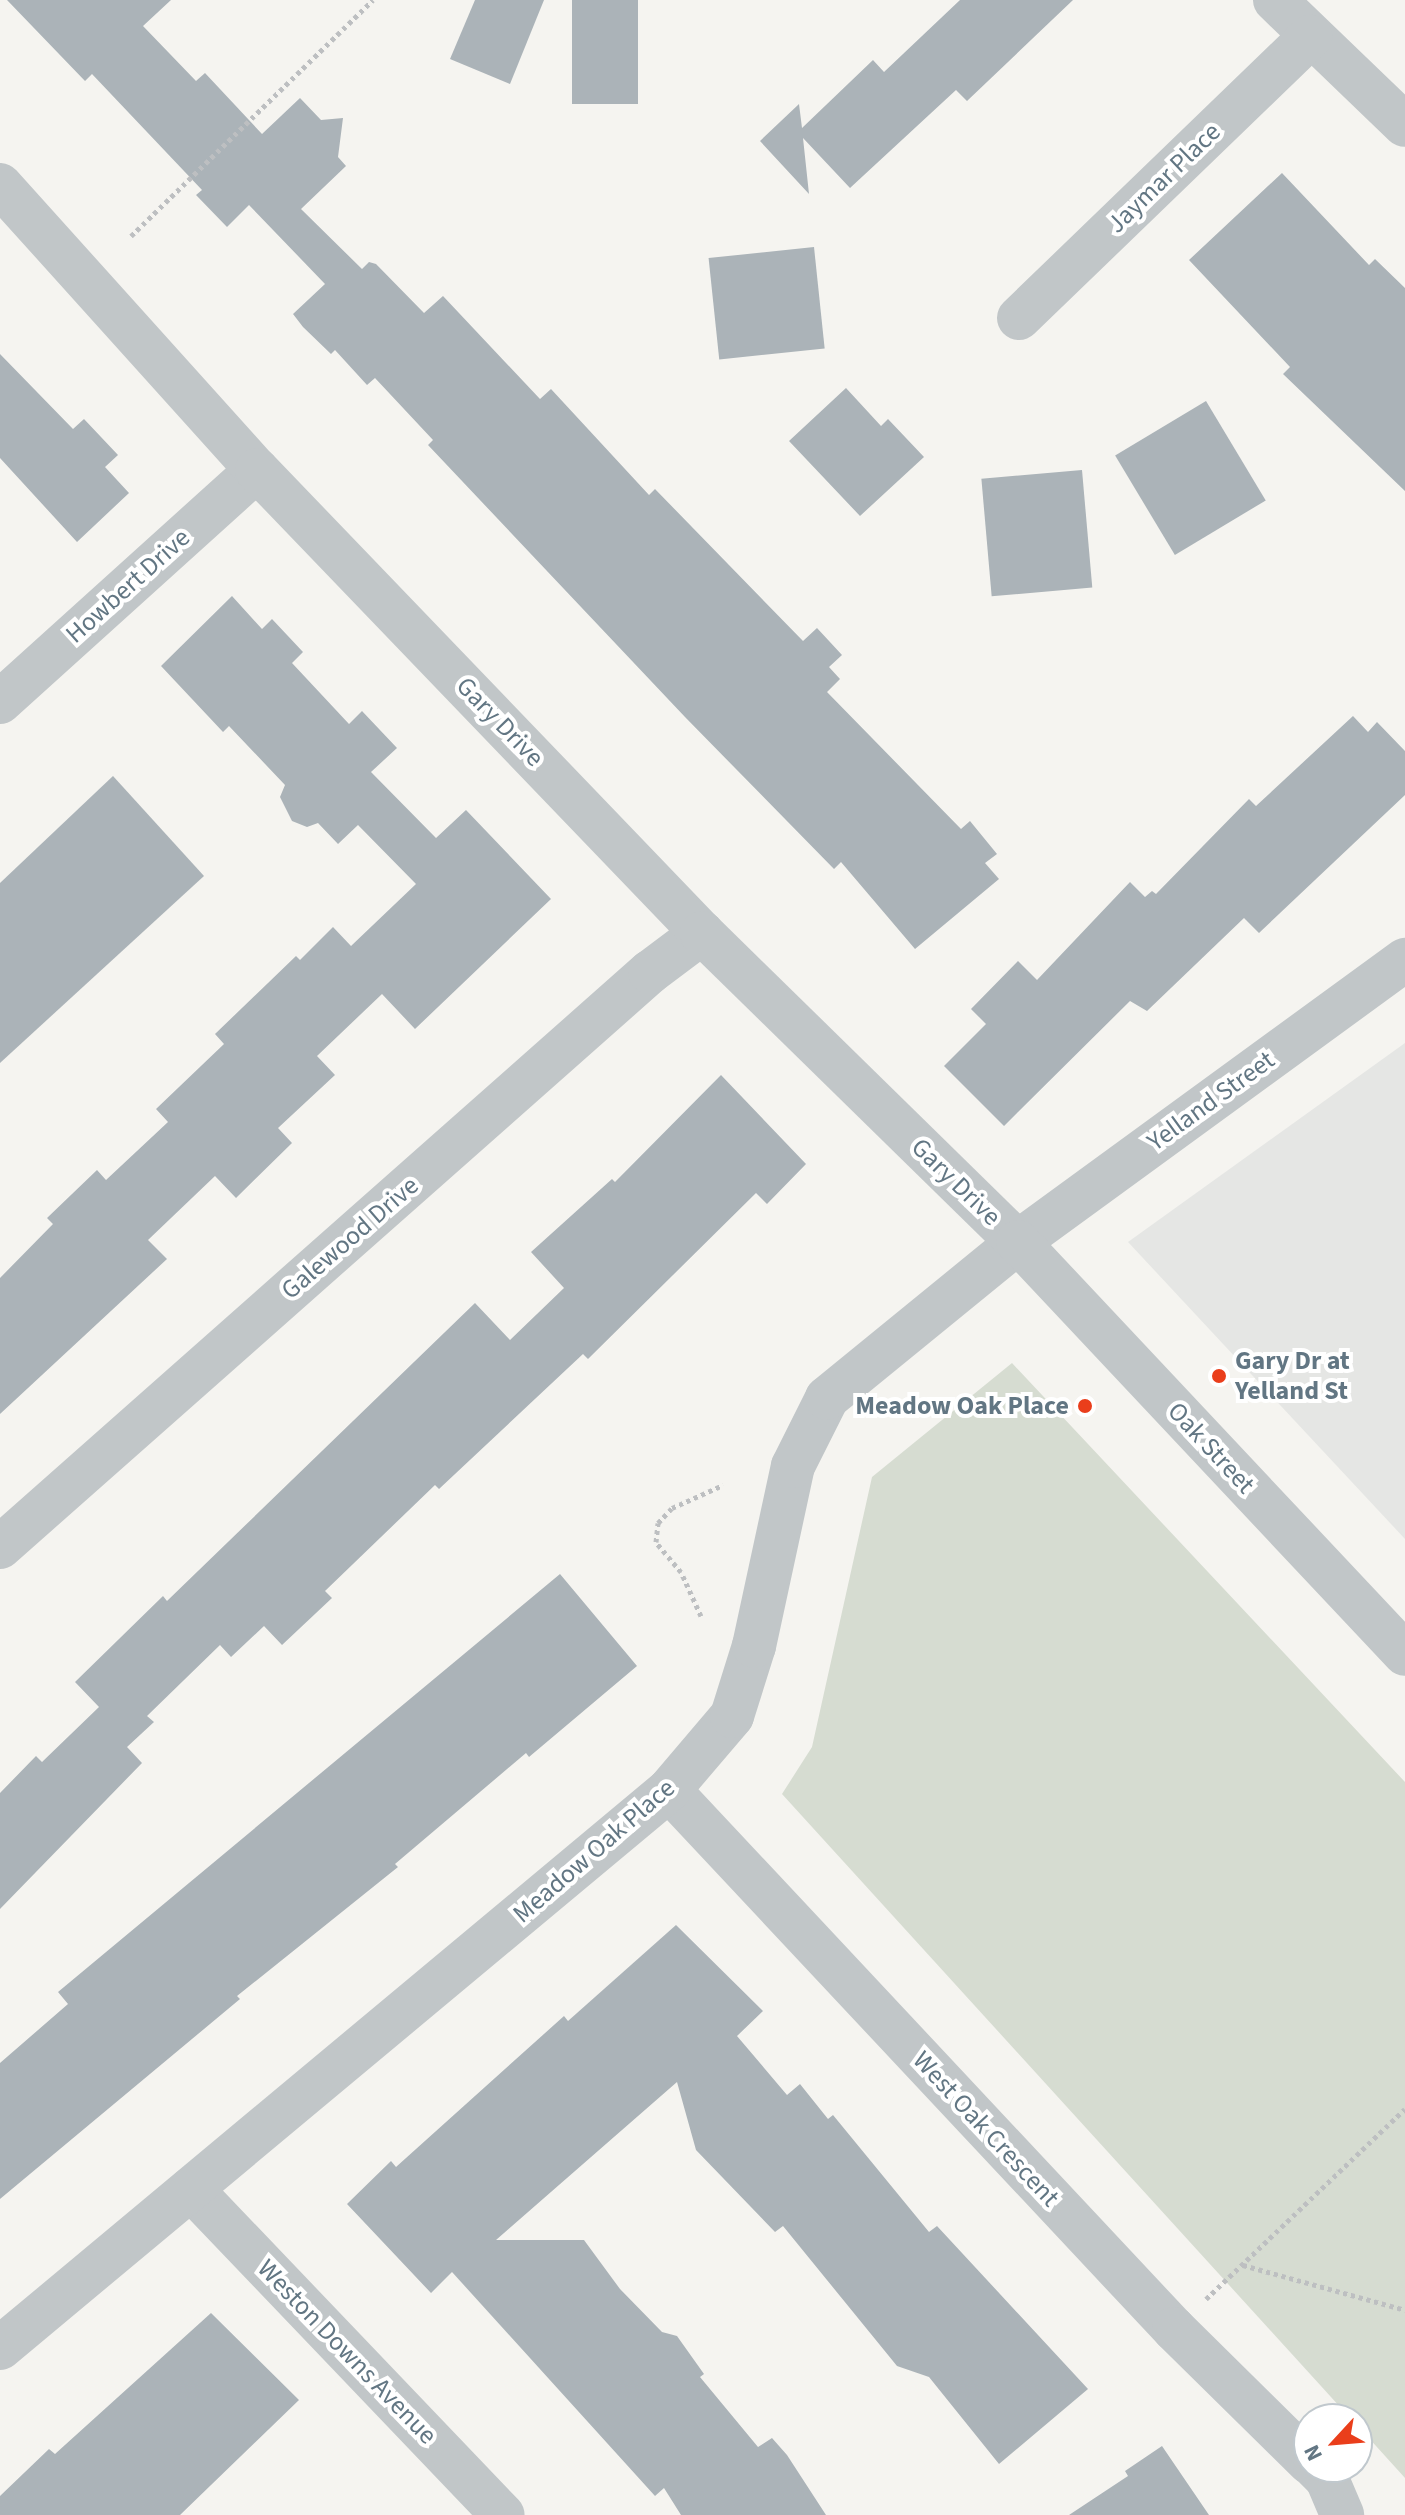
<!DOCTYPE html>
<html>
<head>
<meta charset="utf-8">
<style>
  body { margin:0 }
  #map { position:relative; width:1405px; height:2515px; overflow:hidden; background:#f5f4f0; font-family:"Source Sans 3",sans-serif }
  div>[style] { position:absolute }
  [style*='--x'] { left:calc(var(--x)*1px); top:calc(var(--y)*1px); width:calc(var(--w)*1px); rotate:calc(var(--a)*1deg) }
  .built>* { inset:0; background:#e5e6e4 }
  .green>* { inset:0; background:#d6dcd1 }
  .building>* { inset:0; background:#abb3b8; transform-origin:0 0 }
  .path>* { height:5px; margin-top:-2.5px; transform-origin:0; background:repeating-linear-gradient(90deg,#bdbfc1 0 4px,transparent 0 8px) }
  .minor>* { height:44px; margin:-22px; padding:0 22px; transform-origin:22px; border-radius:22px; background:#c1c6c8 }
  .tertiary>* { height:44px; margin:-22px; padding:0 22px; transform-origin:22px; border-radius:22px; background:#c1c6c8 }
  .dots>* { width:22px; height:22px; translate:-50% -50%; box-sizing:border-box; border:4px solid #fff; border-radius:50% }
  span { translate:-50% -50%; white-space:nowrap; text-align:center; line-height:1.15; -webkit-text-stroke:8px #fff; paint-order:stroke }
  .street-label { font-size:26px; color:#627683 }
  .poi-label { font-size:26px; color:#627683; font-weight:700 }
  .left { translate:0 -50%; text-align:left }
  .right { translate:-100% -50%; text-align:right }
  .north { position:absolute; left:1293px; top:2403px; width:80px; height:80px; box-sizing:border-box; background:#fff; border:2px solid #c0c8cd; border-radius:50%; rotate:244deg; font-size:22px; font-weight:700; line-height:32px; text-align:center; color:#627683 }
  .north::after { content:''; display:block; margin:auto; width:28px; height:36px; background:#ea3e1b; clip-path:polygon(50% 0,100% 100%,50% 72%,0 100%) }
</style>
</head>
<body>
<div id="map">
  <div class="built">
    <i style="clip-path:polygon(1405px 1043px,1405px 1539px,1128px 1242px)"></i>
  </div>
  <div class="green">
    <i style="clip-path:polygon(1012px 1363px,1405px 1782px,1405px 2478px,1357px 2425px,1357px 2419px,1351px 2419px,782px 1794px,812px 1747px,872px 1477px)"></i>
  </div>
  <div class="building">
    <i style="clip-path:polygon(7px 0,171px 0,143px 26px,196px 81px,205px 73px,262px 134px,300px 98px,321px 120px,343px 118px,338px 157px,346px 166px,301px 209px,362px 269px,369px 262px,376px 264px,424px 313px,443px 296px,540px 399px,551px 389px,649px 495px,655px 489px,803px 641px,817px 628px,842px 655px,829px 667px,840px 679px,827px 692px,961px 829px,970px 821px,997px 854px,985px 863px,999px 879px,915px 949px,841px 862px,834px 869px,685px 717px,428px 445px,433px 440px,375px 378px,367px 385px,335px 350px,331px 354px,303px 327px,293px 314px,325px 284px,249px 205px,227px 227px,196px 195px,202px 190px,92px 74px,85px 81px)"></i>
    <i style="clip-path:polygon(475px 0,544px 0,510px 84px,450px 59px)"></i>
    <i style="left:572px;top:0;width:66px;height:104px"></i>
    <i style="clip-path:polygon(960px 0,1073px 0,967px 101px,956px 90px,850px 188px,803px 138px,809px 194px,760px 141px,799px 104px,802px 128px,873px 60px,884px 72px)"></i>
    <i style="clip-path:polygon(1282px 173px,1369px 265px,1375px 259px,1405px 288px,1405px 491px,1283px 374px,1290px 367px,1189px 260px)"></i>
    <i style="left:814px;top:247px;width:102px;height:106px;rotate:84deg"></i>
    <i style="clip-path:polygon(0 354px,73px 429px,84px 419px,118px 455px,105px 467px,129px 493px,77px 542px,0 458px)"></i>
    <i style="clip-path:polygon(846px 388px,881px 426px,888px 419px,924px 457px,860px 516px,789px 441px)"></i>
    <i style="left:1206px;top:401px;width:116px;height:106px;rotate:59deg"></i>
    <i style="left:1082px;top:470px;width:118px;height:101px;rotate:85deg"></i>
    <i style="clip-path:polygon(232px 596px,262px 629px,272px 619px,303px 652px,292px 663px,349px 724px,362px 711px,397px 748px,371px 772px,436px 838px,466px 810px,551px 899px,415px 1029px,382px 994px,317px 1056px,335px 1075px,278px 1128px,292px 1143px,236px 1198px,215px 1176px,148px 1240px,167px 1259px,0 1414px,0 1278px,53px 1224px,47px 1218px,97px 1170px,106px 1180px,168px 1122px,156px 1109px,224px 1044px,215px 1034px,296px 956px,300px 960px,333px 927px,351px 946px,416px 884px,358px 825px,338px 844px,318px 823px,307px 827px,292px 821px,280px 797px,285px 785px,229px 726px,223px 732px,161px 666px)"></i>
    <i style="clip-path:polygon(1353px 716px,1368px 732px,1377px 722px,1405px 751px,1405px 795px,1259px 933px,1244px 918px,1147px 1011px,1130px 1001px,1004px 1126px,944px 1066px,986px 1024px,971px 1009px,1018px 961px,1037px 980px,1130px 882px,1145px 897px,1152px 891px,1156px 894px,1249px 799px,1256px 806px)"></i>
    <i style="clip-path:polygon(113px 776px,204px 876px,0 1063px,0 883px)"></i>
    <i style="clip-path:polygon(721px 1075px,806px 1164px,767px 1204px,756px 1193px,588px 1359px,583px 1354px,439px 1489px,435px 1485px,325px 1591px,332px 1598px,282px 1645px,264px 1626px,231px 1657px,220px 1645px,147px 1716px,154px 1722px,127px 1747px,142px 1763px,0 1909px,0 1793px,36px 1756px,42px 1762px,99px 1707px,75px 1682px,163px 1596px,167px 1601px,475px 1303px,510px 1340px,564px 1288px,531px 1252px,612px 1179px,615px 1182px)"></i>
    <i style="clip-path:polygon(560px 1574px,637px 1666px,529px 1757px,526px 1753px,395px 1864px,398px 1867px,237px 1996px,240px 1999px,0 2199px,0 2063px,68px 2004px,58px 1992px)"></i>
    <i style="clip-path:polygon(676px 1925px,763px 2011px,737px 2036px,787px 2095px,800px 2084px,828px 2119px,833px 2115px,929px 2232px,937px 2226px,1088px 2389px,999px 2464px,929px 2377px,897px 2366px,783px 2226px,775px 2232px,696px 2150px,677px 2082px,496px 2240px,584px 2240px,620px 2289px,662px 2332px,677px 2336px,704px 2374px,700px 2377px,758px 2447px,772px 2438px,787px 2455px,826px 2515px,681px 2515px,664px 2488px,655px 2496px,452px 2272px,431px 2293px,347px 2204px,391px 2161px,396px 2167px,564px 2016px,568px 2021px)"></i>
    <i style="clip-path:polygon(211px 2313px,299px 2400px,180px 2515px,0 2515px,0 2496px,49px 2449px,55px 2454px)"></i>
    <i style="clip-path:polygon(1162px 2446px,1209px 2515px,1069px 2515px,1128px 2476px,1125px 2471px)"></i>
  </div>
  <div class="path">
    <i style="--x:131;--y:236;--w:338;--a:-44.3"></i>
    <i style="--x:701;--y:1616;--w:48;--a:-114.4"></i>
    <i style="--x:681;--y:1572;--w:39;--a:-130"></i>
    <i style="--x:656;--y:1542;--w:19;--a:-84"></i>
    <i style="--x:658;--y:1523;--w:21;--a:-47"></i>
    <i style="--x:672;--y:1508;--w:56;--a:-24.3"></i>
    <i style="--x:1243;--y:2265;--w:168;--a:15.5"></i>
    <i style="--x:1206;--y:2299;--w:275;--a:-43.7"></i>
  </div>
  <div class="minor">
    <i style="--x:1275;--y:0;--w:180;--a:43.9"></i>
    <i style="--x:1019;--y:318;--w:405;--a:-44"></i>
    <i style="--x:0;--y:702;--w:346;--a:-42.1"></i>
    <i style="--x:0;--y:1547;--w:868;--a:-41.5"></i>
    <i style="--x:650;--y:972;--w:65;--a:-36.9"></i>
    <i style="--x:669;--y:1790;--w:739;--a:46.87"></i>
    <i style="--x:1174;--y:2329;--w:190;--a:44.6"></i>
    <i style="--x:191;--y:2189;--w:451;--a:46.3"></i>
    <i style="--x:0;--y:2348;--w:871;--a:-39.83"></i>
    <i style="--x:669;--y:1790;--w:97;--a:-49.6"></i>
    <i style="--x:732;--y:1716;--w:73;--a:-72.6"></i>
    <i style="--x:754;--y:1646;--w:184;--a:-77.8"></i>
    <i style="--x:793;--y:1466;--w:76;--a:-63.4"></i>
    <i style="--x:827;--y:1398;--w:247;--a:-39.2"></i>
    <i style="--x:1018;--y:1242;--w:479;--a:-36.1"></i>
    <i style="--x:1315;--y:2467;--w:17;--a:45"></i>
    <i style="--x:1327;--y:2479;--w:39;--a:67"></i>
  </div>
  <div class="tertiary">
    <i style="--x:0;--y:185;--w:384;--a:48"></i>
    <i style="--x:257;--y:470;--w:642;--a:46.14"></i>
    <i style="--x:702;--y:933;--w:442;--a:44.4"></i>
    <i style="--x:1018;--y:1242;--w:565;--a:46.79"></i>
  </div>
  <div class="dots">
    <i style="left:1219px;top:1376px;background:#ea3e1b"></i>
    <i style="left:1085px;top:1406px;background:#ea3e1b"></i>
  </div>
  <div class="street-label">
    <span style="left:1164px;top:178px;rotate:-44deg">Jaymar Place</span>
    <span style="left:128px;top:586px;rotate:-42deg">Howbert Drive</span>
    <span style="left:500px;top:722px;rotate:46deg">Gary Drive</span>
    <span style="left:1211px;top:1101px;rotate:-36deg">Yelland Street</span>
    <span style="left:956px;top:1182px;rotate:44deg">Gary Drive</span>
    <span style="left:350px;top:1238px;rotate:-41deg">Galewood Drive</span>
    <span style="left:1211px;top:1448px;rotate:47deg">Oak Street</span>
    <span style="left:594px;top:1851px;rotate:-41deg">Meadow Oak Place</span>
    <span style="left:986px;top:2129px;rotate:47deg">West Oak Crescent</span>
    <span style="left:347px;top:2352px;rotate:46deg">Weston Downs Avenue</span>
  </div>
  <div class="poi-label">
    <span class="left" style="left:1235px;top:1376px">Gary Dr at<br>Yelland St</span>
    <span class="right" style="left:1069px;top:1406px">Meadow Oak Place</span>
  </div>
  <div class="north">N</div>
</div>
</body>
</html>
